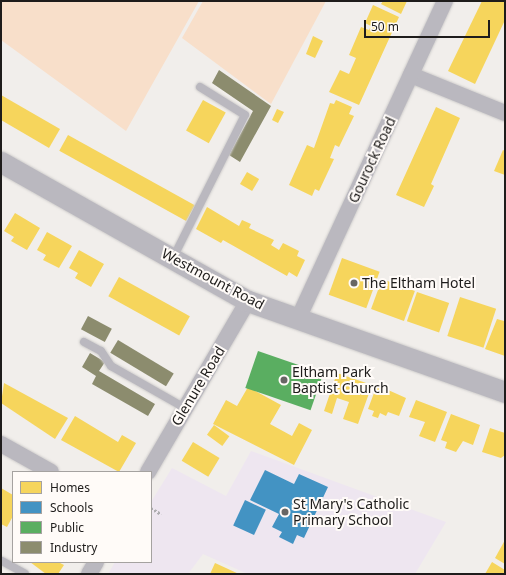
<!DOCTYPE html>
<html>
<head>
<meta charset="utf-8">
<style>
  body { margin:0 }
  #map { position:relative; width:506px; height:575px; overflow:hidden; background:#f1eeeb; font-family:"Noto Sans",sans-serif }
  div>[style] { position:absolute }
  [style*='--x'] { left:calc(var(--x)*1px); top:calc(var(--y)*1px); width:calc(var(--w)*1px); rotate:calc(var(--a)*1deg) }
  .education>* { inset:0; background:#eee6f0 }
  .green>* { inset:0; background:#f8dfca }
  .homes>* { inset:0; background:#f6d55c; transform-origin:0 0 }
  .schools>* { inset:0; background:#4393c3; transform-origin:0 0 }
  .public>* { inset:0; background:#5aae61; transform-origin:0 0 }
  .industry>* { inset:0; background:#8c8c6e; transform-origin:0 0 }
  .path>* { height:2.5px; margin-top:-1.25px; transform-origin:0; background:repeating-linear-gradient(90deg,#aeadb0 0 2px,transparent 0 4px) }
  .roads { filter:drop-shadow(0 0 1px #cecccb) drop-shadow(0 0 1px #cecccb) }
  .service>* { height:8px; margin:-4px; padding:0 4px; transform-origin:4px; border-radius:4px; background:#bab8bf }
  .minor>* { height:16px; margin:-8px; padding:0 8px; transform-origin:8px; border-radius:8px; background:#bab8bf }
  .tertiary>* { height:21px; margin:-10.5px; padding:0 10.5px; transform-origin:10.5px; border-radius:10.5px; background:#bab8bf }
  .dots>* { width:11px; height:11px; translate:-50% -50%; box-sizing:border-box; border:2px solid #fffbf8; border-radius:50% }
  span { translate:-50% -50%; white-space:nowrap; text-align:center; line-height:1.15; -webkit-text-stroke:4px #fffbf8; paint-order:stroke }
  .street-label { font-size:14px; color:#1e1c1b }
  .poi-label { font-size:14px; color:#1e1c1b }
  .left { translate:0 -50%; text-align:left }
  .frame { position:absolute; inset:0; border:2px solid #1e1c1b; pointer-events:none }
  .legend { position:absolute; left:12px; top:471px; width:140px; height:92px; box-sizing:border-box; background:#fffbf8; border:1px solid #a5a2a0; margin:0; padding:5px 7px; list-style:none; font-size:12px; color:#1e1c1b }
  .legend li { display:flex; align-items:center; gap:8px; height:20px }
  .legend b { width:20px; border:1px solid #a5a2a0 }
  .scale { position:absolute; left:364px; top:20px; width:126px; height:18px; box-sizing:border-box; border:2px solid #1e1c1b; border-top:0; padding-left:5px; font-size:12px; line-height:14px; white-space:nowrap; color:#1e1c1b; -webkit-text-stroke:3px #fffbf8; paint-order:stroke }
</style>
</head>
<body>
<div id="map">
  <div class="education">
    <i style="clip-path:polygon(251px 451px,446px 522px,415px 574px,248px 574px,203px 554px,188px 574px,108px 574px,115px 562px,151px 562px,151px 502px,172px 468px,226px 496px)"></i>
  </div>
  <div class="green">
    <i style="clip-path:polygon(1px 1px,199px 1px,126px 131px,1px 40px)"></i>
    <i style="clip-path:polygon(203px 1px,326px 1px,271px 104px,182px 38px)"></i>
  </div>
  <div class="homes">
    <i style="clip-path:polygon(383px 1px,407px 1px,401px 14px,381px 4px)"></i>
    <i style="clip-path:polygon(482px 1px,505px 1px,505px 20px,475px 84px,448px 71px)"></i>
    <i style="clip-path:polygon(373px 5px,399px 17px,359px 105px,329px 92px,340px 70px,349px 74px,356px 58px,349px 55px,361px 27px,369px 30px,371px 26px,365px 23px)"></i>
    <i style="clip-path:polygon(313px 36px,323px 41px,315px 58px,306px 54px)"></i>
    <i style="clip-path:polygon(1px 95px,60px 129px,49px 148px,1px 120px)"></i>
    <i style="left:203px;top:100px;width:26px;height:35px;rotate:29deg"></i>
    <i style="clip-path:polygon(336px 100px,352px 107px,349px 114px,354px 116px,339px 147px,335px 145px,330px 158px,334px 159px,319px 191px,315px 189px,312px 196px,289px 185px,307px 145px,314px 148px,330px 103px,334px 104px)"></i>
    <i style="clip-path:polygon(436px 107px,460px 118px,431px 184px,434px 186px,424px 207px,396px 195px)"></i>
    <i style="clip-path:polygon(277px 109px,284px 112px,278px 123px,272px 120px)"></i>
    <i style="left:68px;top:135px;width:145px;height:18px;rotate:29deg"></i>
    <i style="clip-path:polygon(503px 150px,505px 151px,505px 175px,494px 171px)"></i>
    <i style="left:247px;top:172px;width:14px;height:14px;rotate:30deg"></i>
    <i style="clip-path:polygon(207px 207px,239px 226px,242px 220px,251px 224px,249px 228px,274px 240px,271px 245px,279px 250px,283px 243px,299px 251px,297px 256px,305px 260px,297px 277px,289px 272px,287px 276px,223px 240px,221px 243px,196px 229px)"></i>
    <i style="clip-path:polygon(15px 213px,40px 228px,27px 250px,11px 241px,14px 237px,4px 231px)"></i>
    <i style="clip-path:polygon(47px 232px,72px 246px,59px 268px,43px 260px,46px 255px,37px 250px)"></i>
    <i style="clip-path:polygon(79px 250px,104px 264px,91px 287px,75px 278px,78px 273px,69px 268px)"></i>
    <i style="left:342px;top:258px;width:40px;height:39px;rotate:20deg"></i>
    <i style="left:119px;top:277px;width:81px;height:22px;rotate:29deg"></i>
    <i style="left:382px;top:279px;width:35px;height:32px;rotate:20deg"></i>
    <i style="left:417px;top:292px;width:34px;height:31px;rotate:19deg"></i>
    <i style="left:460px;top:297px;width:38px;height:41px;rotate:18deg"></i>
    <i style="clip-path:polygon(505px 318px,505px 356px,485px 349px,497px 319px,504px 321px)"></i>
    <i style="clip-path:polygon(337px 373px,372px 385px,358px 424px,343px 419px,349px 402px,337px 398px,332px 414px,324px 411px)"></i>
    <i style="clip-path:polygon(4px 383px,68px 418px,55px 439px,1px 403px)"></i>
    <i style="clip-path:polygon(377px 385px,406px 398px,399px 416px,388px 412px,386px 416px,380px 413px,378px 418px,372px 416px,374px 411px,368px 409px)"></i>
    <i style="clip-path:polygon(248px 387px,281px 405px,270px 424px,292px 436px,299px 423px,312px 430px,294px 465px,213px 424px,226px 400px,237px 406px)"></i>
    <i style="clip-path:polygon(416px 400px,447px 412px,435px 442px,419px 436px,425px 422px,409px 417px)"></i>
    <i style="clip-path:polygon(451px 414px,480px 425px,473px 445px,463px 441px,456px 452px,445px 448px,447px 442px,441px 440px)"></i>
    <i style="clip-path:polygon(75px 416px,118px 442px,122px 435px,136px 443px,119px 472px,61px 440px)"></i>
    <i style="left:214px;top:425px;width:19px;height:12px;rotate:36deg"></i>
    <i style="clip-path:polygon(490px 428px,505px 433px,505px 455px,501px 458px,482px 452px)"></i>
    <i style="left:193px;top:442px;width:31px;height:22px;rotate:31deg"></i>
    <i style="clip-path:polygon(1px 488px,13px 495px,13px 516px,7px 527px,1px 524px)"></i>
    <i style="clip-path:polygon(505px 540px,505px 564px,495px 558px)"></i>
    <i style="clip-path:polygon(30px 562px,58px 562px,64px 565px,58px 574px,46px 574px)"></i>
    <i style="clip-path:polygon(492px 562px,505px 570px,505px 574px,485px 574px)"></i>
    <i style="clip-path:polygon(215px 563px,239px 574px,210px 574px)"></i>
  </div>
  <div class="schools">
    <i style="clip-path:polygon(265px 470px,294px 484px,299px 474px,328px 487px,304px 538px,297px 535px,293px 544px,279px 537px,282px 532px,272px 527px,279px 514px,250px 500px)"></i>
    <i style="left:245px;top:500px;width:23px;height:28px;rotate:25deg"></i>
  </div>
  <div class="public">
    <i style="left:258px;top:351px;width:69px;height:39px;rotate:19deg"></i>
  </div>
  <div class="industry">
    <i style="clip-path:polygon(219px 70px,271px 106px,240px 162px,229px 155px,253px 111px,212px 83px)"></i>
    <i style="left:88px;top:316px;width:27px;height:15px;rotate:28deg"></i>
    <i style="left:118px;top:340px;width:65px;height:15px;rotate:31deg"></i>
    <i style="clip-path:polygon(90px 353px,105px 362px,99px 371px,155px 404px,148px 416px,92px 384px,96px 376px,82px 367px)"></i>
  </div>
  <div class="path">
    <i style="--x:151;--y:508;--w:12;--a:31"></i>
  </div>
  <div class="roads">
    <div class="service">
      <i style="--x:173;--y:258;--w:160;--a:-63.3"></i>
      <i style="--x:245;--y:115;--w:53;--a:-148.1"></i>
      <i style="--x:84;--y:342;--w:19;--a:28"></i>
      <i style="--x:101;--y:351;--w:18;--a:56"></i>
      <i style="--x:111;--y:366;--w:85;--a:29.6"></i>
      <i style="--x:2;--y:561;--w:26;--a:29"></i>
    </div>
    <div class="minor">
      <i style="--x:411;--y:75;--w:101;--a:22"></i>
      <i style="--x:298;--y:319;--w:350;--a:-65.2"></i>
      <i style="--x:1;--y:444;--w:57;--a:29.2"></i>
      <i style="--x:148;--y:472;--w:198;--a:-59.7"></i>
      <i style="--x:89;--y:574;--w:14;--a:-60"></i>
    </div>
    <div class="tertiary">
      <i style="--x:1;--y:162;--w:283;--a:29.4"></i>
      <i style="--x:248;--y:301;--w:273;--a:19.5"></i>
    </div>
  </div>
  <div class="dots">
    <i style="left:354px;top:283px;background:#686664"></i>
    <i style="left:284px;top:380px;background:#686664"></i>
    <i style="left:285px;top:512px;background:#686664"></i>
  </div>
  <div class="street-label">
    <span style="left:372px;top:160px;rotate:-65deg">Gourock Road</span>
    <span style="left:213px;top:279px;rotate:28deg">Westmount Road</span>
    <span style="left:198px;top:386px;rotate:-59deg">Glenure Road</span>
  </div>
  <div class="poi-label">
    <span class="left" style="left:362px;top:283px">The Eltham Hotel</span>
    <span class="left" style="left:292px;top:380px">Eltham Park<br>Baptist Church</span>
    <span class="left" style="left:293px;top:512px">St Mary's Catholic<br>Primary School</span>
  </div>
  <div class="frame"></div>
  <ul class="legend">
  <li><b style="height:11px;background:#f6d55c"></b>Homes</li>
  <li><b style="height:11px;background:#4393c3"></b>Schools</li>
  <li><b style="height:11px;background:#5aae61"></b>Public</li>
  <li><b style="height:11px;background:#8c8c6e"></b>Industry</li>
  </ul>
  <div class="scale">50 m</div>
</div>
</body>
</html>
